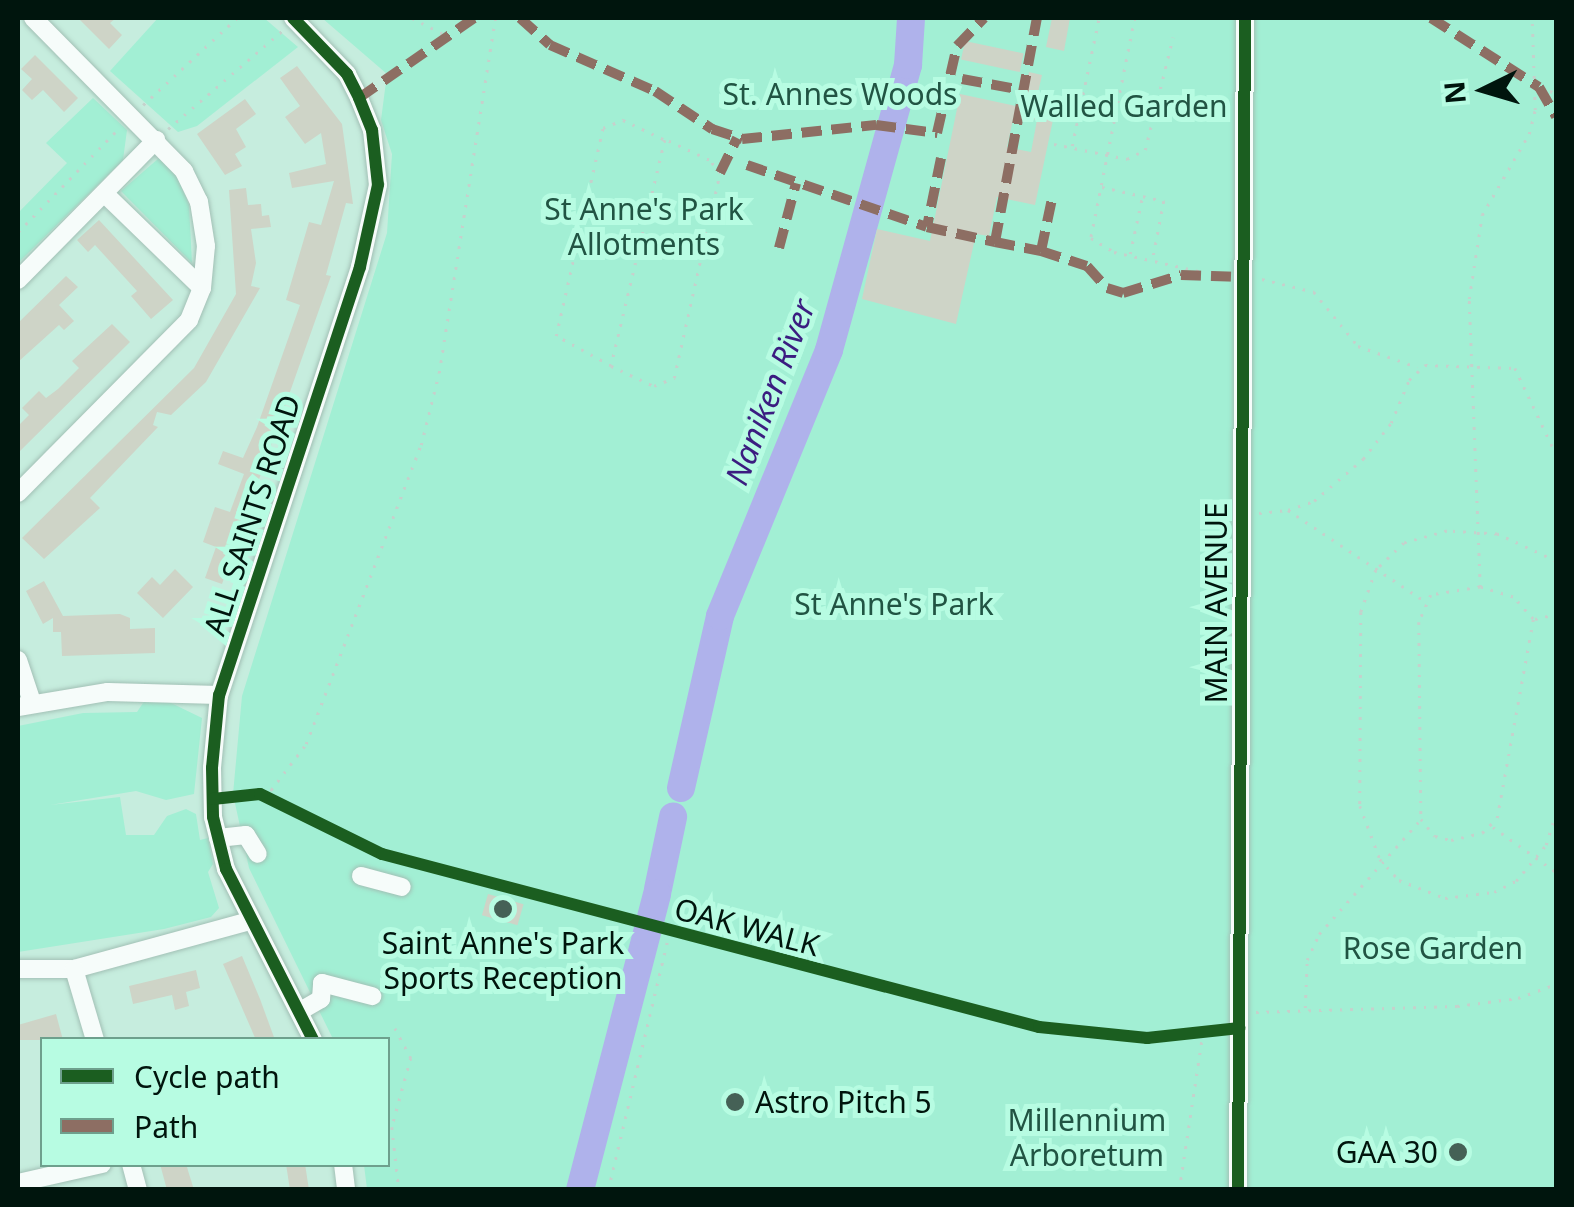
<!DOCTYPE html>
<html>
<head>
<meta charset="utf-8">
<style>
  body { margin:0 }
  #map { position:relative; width:1574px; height:1207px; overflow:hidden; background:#c6edde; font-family:"Noto Sans",sans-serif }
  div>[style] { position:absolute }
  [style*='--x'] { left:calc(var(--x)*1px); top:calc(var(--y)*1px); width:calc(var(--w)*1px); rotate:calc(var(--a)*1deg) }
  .green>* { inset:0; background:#a2efd4 }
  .river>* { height:28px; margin:-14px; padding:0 14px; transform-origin:14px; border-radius:14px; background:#afb2eb }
  .building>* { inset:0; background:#ced4c7; transform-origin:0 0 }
  .path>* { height:2.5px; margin-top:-1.25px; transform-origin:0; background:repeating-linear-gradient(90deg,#c5d1cc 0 2.5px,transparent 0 10.5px) }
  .roads { filter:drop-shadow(0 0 2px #a2c0b5) drop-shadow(0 0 2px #a2c0b5) }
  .minor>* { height:18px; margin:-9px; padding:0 9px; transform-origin:9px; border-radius:9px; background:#f6fcfa }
  .quiet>* { height:10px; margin-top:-5px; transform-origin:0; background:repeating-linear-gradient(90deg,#8d6e63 0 20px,transparent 0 30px) }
  .cycleway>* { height:12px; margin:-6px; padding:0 6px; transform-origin:6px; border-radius:6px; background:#1b5e20 }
  .dots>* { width:28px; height:28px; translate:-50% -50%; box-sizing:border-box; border:5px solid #b7fce2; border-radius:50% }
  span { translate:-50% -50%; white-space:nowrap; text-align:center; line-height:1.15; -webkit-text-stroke:10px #b7fce2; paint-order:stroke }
  .park-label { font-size:30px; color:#215443 }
  .street-label { font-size:30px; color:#00150d }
  .poi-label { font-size:30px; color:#00150d }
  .left { translate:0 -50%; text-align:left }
  .right { translate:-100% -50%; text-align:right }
  .water-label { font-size:32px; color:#3b1d80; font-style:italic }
  .frame { position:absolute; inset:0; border:20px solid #00150d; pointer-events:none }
  .legend { position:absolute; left:40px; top:1037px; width:350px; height:130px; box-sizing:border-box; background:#b7fce2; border:2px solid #6ea08d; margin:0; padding:12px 18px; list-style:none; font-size:30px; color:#00150d }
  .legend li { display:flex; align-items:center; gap:20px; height:50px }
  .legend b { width:50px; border:2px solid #6ea08d }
  .north { position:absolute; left:1434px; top:40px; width:100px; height:100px; -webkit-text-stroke:8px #b7fce2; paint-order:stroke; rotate:265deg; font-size:28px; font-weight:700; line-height:40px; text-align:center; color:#00150d }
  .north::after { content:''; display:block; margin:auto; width:35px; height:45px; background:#00150d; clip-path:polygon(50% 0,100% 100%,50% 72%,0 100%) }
</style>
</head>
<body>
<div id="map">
  <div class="green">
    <i style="clip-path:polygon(158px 18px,264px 18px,298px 47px,197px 126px,178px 132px,110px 71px)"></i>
    <i style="clip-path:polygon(322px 18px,1556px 18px,1556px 1189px,367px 1189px,364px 1165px,388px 1164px,388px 1040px,333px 1039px,249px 868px,233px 794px,242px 696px,387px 233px,392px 154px,381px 120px,387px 74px)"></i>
    <i style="clip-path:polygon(93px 98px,127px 130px,123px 160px,18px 263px,18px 213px,67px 163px,46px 143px)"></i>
    <i style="clip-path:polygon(159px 158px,178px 178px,189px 205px,192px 263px,121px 191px)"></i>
    <i style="clip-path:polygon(145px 700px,169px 702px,202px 718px,194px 794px,166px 800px,136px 791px,50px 805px,120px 797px,126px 835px,154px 835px,167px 816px,186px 809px,196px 814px,200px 840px,208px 838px,213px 864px,208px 872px,219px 908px,211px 917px,164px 929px,18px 952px,18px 726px,83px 713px,137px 712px)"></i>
  </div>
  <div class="river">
    <i style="--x:681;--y:788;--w:176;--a:-77.2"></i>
    <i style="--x:720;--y:616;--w:287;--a:-67.7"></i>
    <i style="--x:829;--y:350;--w:296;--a:-74.5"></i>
    <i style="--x:908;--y:65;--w:47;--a:-86.3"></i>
    <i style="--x:658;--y:889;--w:74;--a:-78.2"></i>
    <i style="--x:580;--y:1190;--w:306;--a:-75.4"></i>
  </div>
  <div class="building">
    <i style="clip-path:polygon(78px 18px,116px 18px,110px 23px,122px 35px,109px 49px)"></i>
    <i style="clip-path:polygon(1052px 18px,1070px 18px,1064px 51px,1046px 47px)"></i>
    <i style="left:965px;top:41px;width:60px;height:19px;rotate:12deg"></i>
    <i style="clip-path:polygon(35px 55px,78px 98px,64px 112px,43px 90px,32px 100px,22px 90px,32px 79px,21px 69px)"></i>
    <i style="clip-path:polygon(297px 66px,342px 124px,353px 204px,346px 203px,326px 275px,331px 276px,222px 584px,205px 578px,216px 547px,203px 542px,215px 507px,230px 512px,244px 474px,218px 464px,223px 451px,243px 458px,257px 427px,300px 305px,286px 300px,309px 222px,321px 225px,334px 181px,292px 188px,289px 173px,326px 164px,321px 133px,305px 144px,285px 117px,300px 106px,280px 78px)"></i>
    <i style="clip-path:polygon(1029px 72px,1042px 75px,1037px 97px,1057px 101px,1035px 205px,997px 197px,989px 236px,976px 234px,956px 324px,862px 299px,877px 229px,930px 241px,960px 94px,1016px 106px,1007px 147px,1031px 152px,1037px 120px,1020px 116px)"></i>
    <i style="clip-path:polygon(245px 99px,256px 114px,236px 129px,246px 147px,235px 154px,242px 166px,225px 175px,197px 134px)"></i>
    <i style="clip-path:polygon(246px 188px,248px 205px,261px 204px,262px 216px,269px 215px,271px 227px,251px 229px,256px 263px,251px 286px,260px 288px,206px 382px,171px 415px,157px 412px,153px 425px,158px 427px,90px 498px,100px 508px,44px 559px,22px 538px,194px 368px,236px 294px,229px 190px)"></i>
    <i style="clip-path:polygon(99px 220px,173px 300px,151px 319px,131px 296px,137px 291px,95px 245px,88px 252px,77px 240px)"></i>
    <i style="clip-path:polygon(66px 276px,78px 287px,59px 305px,74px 321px,64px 330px,59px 325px,18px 362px,18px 323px)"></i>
    <i style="clip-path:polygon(112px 324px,130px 342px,18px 453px,18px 426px,29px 415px,22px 408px,39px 391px,46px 398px,58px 389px,79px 368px,72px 361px)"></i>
    <i style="clip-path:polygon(175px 569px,193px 587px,163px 618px,137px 593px,152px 577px,160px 585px)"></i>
    <i style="clip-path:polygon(44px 581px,63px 616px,120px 614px,130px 618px,130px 629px,155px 628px,155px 653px,62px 656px,61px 632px,53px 632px,53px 618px,43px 624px,26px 591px)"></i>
    <i style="left:488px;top:894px;width:37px;height:22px;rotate:16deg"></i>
    <i style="clip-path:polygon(242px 956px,260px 999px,275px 1040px,256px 1040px,223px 964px)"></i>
    <i style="clip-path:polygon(196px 970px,200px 988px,186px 992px,189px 1006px,175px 1010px,172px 995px,133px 1004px,129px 986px)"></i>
    <i style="clip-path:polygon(56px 1014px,63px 1040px,18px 1040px,18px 1025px)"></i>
    <i style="clip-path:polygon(160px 1164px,186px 1164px,194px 1190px,167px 1190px)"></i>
    <i style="clip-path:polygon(286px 1164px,305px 1164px,309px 1190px,290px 1190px)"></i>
  </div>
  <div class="path">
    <i style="--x:412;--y:18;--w:39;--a:27"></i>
    <i style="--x:1135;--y:18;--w:224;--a:101.3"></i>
    <i style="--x:1091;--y:238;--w:27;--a:31"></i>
    <i style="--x:1114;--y:252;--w:91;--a:12.7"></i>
    <i style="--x:1540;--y:88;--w:17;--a:17"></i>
    <i style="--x:143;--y:105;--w:128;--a:-42.8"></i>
    <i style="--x:623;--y:120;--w:47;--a:25.5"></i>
    <i style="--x:665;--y:140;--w:232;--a:103.4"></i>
    <i style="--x:611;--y:366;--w:63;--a:-151.4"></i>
    <i style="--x:556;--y:336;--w:213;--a:-77.3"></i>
    <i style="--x:603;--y:128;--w:22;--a:-22"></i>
    <i style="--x:168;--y:129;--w:152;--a:-40.7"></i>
    <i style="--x:1054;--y:144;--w:75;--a:11.6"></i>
    <i style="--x:1127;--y:159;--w:20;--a:-27"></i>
    <i style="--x:1145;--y:150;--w:116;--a:-76.1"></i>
    <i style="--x:1072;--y:146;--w:131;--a:-78.1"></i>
    <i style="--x:1102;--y:187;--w:64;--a:12.7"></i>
    <i style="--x:1164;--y:201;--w:58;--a:100.9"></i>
    <i style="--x:18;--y:232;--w:145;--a:-45.8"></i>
    <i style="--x:1130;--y:254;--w:57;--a:-77.9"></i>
    <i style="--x:1262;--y:279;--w:54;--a:14"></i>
    <i style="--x:1314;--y:292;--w:70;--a:50.8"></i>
    <i style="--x:1358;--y:346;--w:63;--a:19.6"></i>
    <i style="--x:611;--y:366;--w:47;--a:24.9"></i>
    <i style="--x:654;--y:386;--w:22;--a:-22"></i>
    <i style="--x:674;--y:378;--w:210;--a:-77.4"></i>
    <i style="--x:720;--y:173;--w:17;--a:-130"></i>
    <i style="--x:709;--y:160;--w:47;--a:-155.1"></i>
    <i style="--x:1288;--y:510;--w:28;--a:-19"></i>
    <i style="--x:1314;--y:501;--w:65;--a:-40.6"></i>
    <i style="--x:1363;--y:459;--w:46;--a:-52.1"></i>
    <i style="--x:1391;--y:423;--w:47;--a:-67.3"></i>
    <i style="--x:1409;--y:380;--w:22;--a:-43"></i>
    <i style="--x:1425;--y:365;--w:90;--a:1.9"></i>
    <i style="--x:1515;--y:368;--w:95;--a:64.5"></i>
    <i style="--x:1259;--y:513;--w:29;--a:-6"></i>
    <i style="--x:1288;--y:510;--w:162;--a:33.7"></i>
    <i style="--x:1556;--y:561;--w:65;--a:-155.4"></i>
    <i style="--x:1497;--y:534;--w:50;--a:-176.6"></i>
    <i style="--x:1447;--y:531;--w:45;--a:164.4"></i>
    <i style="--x:1404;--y:543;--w:39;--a:136"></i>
    <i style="--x:1376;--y:570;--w:45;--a:109.7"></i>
    <i style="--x:1361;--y:612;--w:194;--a:90.3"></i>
    <i style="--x:1360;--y:806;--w:57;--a:69.3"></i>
    <i style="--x:1380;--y:859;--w:28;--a:48"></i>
    <i style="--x:1399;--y:880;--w:49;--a:21.4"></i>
    <i style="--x:1445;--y:898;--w:49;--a:-7"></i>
    <i style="--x:1494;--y:892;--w:25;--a:-27"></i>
    <i style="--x:1516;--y:881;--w:47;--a:-50.2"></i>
    <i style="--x:1546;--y:845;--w:34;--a:-73"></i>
    <i style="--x:1480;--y:587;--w:50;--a:170.7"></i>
    <i style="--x:1431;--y:595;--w:30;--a:114"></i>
    <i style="--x:1419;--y:622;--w:197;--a:89.4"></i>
    <i style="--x:1421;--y:819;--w:22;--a:51"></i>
    <i style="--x:1435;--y:836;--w:16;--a:14"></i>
    <i style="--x:1451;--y:840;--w:32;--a:-13"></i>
    <i style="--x:1482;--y:833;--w:21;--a:-45"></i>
    <i style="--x:1497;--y:818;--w:202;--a:-79.7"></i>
    <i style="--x:1533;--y:619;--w:30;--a:-132"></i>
    <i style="--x:1513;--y:597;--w:34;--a:-163"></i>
    <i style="--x:1480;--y:587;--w:288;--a:-92.2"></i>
    <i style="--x:1469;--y:299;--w:85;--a:-81.2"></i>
    <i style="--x:1482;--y:215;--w:94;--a:-59.9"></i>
    <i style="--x:1529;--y:134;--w:25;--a:-76"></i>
    <i style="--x:1535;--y:110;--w:92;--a:-91.9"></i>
    <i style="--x:1535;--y:619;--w:22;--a:-13"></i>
    <i style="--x:260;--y:794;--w:136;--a:26.2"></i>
    <i style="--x:382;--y:854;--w:619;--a:14.98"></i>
    <i style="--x:980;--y:1014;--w:169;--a:8.2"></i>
    <i style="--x:1147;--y:1038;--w:74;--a:-7.8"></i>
    <i style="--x:229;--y:797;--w:43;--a:-9.5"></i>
    <i style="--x:271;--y:790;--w:58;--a:-52.7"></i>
    <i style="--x:306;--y:744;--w:320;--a:-69"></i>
    <i style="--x:421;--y:445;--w:74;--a:-76"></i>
    <i style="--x:439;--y:373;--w:359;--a:-81"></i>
    <i style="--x:1493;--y:827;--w:77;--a:35.5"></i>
    <i style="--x:1305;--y:1008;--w:48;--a:-87.6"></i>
    <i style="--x:1307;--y:960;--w:29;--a:-65"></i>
    <i style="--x:1319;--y:934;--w:154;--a:-48.4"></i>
    <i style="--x:1256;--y:1012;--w:201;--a:-1.7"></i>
    <i style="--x:1457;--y:1006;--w:62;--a:-7.5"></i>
    <i style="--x:1518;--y:998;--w:40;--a:-20.2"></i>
    <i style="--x:395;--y:1028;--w:34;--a:62"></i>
    <i style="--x:411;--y:1058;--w:72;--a:105.4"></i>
    <i style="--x:392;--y:1127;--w:63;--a:83.7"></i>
    <i style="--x:608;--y:1190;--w:263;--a:-76.6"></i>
    <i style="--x:1179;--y:1190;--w:161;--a:-81.4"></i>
  </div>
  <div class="roads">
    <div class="minor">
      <i style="--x:293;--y:18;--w:78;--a:46"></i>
      <i style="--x:347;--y:74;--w:27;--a:63"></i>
      <i style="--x:359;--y:98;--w:35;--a:68"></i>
      <i style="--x:372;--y:130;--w:55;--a:83.8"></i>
      <i style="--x:378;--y:185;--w:84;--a:102.4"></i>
      <i style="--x:360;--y:267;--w:451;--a:108.2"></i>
      <i style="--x:219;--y:695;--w:73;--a:95.5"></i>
      <i style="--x:212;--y:768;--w:49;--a:88.8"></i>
      <i style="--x:213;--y:817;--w:54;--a:76"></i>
      <i style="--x:226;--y:869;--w:192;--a:63"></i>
      <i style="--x:105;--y:194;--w:135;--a:44.1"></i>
      <i style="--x:18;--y:280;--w:197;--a:-45.4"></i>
      <i style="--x:18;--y:493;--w:243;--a:-45.3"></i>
      <i style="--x:189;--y:320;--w:35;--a:-68"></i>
      <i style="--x:202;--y:288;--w:42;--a:-84.6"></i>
      <i style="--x:206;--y:246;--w:45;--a:-99"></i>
      <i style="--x:199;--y:202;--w:34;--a:-116"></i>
      <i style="--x:184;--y:171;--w:215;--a:-134.6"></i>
      <i style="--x:18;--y:660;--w:44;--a:71.6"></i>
      <i style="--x:18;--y:707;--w:91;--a:-9.5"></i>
      <i style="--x:108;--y:692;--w:111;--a:1.5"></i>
      <i style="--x:218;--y:838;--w:28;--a:-6"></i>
      <i style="--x:246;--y:835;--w:22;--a:58"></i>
      <i style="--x:361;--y:876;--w:42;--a:15"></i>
      <i style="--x:18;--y:969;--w:56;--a:0"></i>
      <i style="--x:74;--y:969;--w:182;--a:-15.3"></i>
      <i style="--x:74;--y:969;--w:74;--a:73.5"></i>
      <i style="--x:302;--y:1010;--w:22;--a:-30"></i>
      <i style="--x:321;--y:999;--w:16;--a:-86"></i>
      <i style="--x:322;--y:983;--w:52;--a:14.6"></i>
      <i style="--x:131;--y:1164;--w:27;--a:75"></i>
      <i style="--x:343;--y:1164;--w:26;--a:83"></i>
      <i style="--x:18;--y:1183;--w:86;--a:-12.7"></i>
      <i style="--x:1238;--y:1190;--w:1172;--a:-89.66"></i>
    </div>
  </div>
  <div class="quiet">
    <i style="--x:520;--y:18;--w:40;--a:42"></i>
    <i style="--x:550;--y:45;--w:115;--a:23.7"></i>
    <i style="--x:655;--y:91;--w:69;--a:33.7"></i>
    <i style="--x:712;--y:129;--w:32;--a:18"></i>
    <i style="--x:742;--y:139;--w:135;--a:-6"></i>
    <i style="--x:876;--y:125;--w:62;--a:7.5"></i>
    <i style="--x:937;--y:133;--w:89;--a:-77.1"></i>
    <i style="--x:957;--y:46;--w:39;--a:-46"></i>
    <i style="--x:1431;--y:18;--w:128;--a:32.6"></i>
    <i style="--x:1539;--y:87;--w:34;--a:60"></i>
    <i style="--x:962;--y:79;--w:61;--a:10.4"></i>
    <i style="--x:359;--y:98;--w:140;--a:-34.8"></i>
    <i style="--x:941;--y:158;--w:70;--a:101.5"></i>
    <i style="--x:927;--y:227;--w:70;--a:12.4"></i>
    <i style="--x:995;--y:242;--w:228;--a:-79.4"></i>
    <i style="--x:747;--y:165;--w:190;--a:19"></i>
    <i style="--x:720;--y:173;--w:39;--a:-64"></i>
    <i style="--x:995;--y:242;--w:47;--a:11.1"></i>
    <i style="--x:1041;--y:251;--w:53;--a:-78.1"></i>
    <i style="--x:779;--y:248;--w:67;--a:-75.3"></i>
    <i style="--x:1041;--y:251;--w:48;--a:18.1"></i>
    <i style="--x:1087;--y:266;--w:30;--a:48"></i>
    <i style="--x:1107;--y:288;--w:17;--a:17"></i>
    <i style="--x:1123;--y:293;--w:61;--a:-17.2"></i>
    <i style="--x:1181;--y:275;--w:62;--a:1.8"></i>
  </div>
  <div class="cycleway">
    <i style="--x:293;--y:18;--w:78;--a:46"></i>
    <i style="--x:347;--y:74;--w:27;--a:63"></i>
    <i style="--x:359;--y:98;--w:35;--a:68"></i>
    <i style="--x:372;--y:130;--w:55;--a:83.8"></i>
    <i style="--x:378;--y:185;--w:84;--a:102.4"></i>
    <i style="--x:360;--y:267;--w:451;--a:108.2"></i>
    <i style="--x:219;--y:695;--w:73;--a:95.5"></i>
    <i style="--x:212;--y:768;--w:49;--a:88.8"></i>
    <i style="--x:213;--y:817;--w:54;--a:76"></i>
    <i style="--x:226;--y:869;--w:192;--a:63"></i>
    <i style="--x:213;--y:799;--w:47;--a:-6.1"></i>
    <i style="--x:260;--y:794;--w:136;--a:26.2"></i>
    <i style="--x:382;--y:854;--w:679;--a:14.75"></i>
    <i style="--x:1039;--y:1027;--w:109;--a:5.8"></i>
    <i style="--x:1147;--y:1038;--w:93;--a:-6.2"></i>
    <i style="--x:1238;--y:1190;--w:1172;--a:-89.66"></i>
  </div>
  <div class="dots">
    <i style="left:503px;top:909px;background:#456156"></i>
    <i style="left:735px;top:1102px;background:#456156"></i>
    <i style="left:1458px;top:1152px;background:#456156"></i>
  </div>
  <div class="park-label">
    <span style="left:840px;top:94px">St. Annes Woods</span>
    <span style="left:1124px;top:106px">Walled Garden</span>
    <span style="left:644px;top:226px">St Anne's Park<br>Allotments</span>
    <span style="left:894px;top:604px">St Anne's Park</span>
    <span style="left:1433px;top:948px">Rose Garden</span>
    <span style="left:1087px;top:1137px">Millennium<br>Arboretum</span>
  </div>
  <div class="street-label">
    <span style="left:252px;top:515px;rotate:-72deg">ALL SAINTS ROAD</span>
    <span style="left:1216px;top:603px;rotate:-90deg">MAIN AVENUE</span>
    <span style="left:747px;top:927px;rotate:15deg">OAK WALK</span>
  </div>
  <div class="poi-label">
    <span style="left:503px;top:960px">Saint Anne's Park<br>Sports Reception</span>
    <span class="left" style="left:755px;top:1102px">Astro Pitch 5</span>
    <span class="right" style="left:1438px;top:1152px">GAA 30</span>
  </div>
  <div class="water-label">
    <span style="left:770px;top:392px;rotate:-69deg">Naniken River</span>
  </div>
  <div class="frame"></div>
  <ul class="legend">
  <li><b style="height:12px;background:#1b5e20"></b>Cycle path</li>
  <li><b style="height:12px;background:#8d6e63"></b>Path</li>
  </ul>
  <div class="north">N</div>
</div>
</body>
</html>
